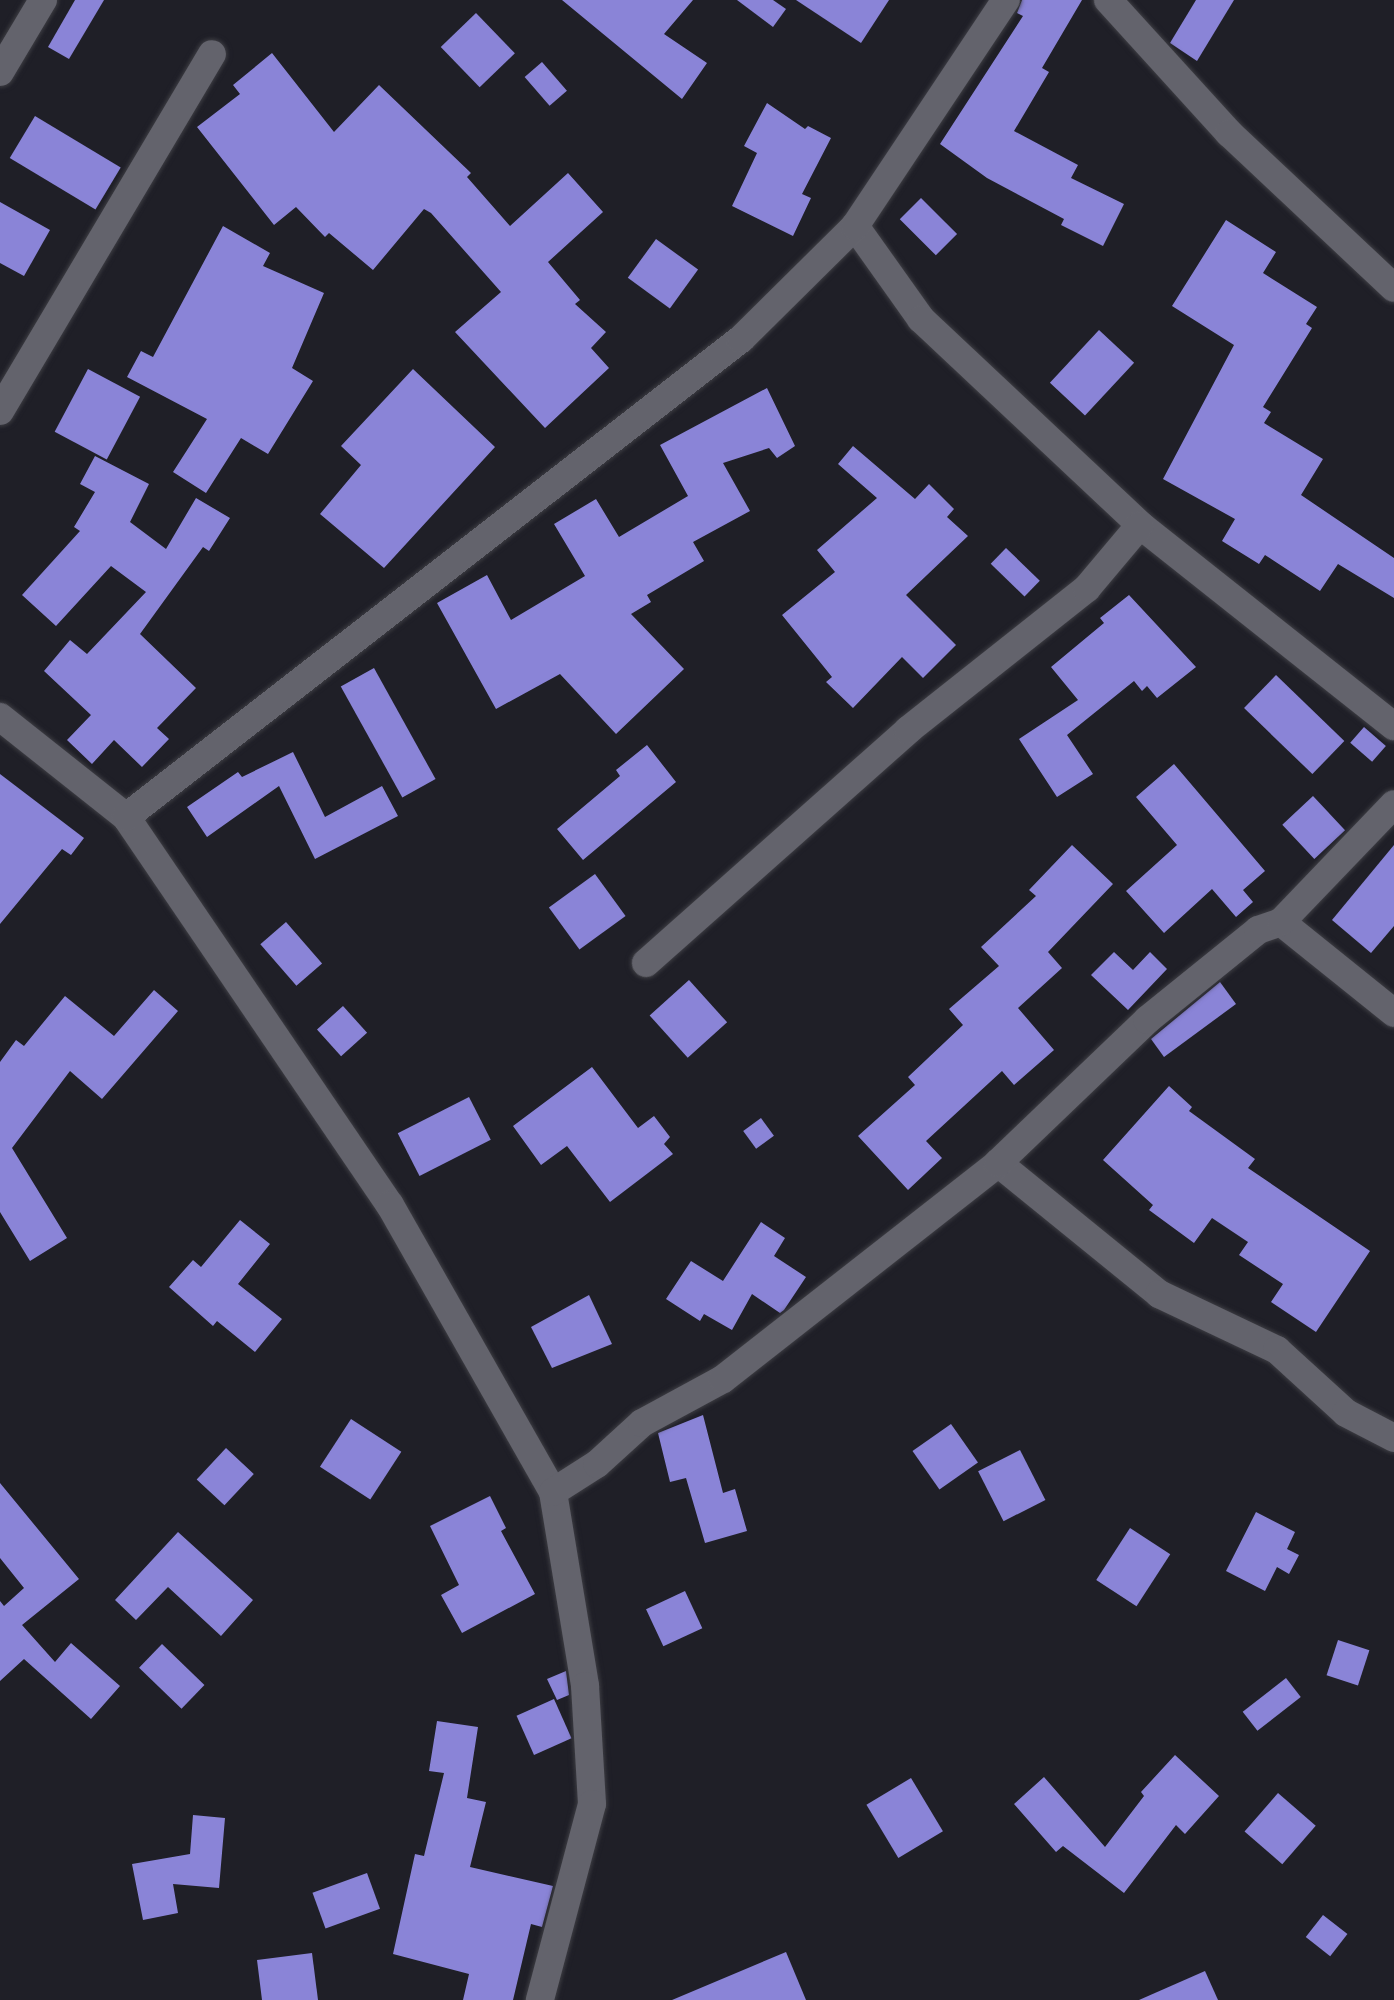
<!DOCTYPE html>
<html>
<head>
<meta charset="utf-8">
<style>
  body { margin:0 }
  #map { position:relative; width:1394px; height:2000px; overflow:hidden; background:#1f1f27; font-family:"Archivo Narrow",sans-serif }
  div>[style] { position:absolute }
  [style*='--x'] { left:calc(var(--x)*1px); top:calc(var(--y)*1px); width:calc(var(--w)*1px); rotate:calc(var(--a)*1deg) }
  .building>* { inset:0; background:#8a84d7; transform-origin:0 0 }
  .roads { filter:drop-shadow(0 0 2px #3d3d43) drop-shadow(0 0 2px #3d3d43) }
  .minor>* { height:28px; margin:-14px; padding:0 14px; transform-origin:14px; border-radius:14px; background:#63636c }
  span { translate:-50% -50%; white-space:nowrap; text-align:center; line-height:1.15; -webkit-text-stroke:5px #1f1f27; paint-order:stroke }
</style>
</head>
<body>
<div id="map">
  <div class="building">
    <i style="clip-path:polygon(75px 0,104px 0,69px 59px,48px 47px)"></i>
    <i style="clip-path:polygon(562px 0,693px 0,664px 34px,707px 63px,682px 99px)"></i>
    <i style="clip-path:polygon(737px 0,773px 0,786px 9px,773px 27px)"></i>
    <i style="clip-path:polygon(796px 0,889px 0,861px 43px)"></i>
    <i style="clip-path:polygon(1022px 0,1082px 0,1042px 68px,1049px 72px,1014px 131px,1078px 165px,1071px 178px,1124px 204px,1103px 246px,1061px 225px,1064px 219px,987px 178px,940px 144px,1023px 16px,1017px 13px)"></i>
    <i style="clip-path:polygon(1196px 0,1234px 0,1197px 61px,1170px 43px)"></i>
    <i style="left:476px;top:13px;width:56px;height:49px;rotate:46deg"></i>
    <i style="clip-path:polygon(272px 53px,334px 132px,379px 85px,471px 173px,467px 177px,510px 226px,568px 173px,603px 212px,548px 262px,580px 300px,575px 304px,606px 332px,591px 348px,609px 368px,545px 428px,455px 332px,501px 292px,431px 213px,424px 209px,373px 270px,329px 233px,325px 237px,296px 207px,274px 225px,197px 127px,240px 94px,233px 85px)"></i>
    <i style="left:542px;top:62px;width:38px;height:23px;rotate:49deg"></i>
    <i style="clip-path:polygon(767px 103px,805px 129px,808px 126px,831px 138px,802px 194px,811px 198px,793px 236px,732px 206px,757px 153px,744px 146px)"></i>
    <i style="left:35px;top:116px;width:100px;height:49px;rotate:31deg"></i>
    <i style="left:921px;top:198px;width:51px;height:30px;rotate:45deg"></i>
    <i style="clip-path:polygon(0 202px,50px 230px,24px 276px,0 263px)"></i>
    <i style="clip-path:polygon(1226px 220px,1276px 252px,1263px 273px,1317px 307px,1306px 324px,1312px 328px,1263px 407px,1271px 412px,1264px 423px,1323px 459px,1301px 495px,1394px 558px,1394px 598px,1338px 564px,1320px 591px,1265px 555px,1259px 564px,1222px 541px,1235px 519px,1163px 479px,1234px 345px,1172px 306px)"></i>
    <i style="clip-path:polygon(223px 226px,270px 253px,263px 266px,324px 293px,292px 368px,313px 381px,268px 454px,241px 438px,206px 493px,173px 472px,207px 419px,127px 377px,141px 351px,153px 357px)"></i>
    <i style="left:656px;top:239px;width:52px;height:48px;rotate:36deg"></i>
    <i style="left:1099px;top:330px;width:48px;height:72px;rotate:43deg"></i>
    <i style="left:88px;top:369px;width:59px;height:71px;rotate:28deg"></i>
    <i style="clip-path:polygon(413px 369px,495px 447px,384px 568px,320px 514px,361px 465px,341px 446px)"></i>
    <i style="clip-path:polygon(767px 388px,795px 446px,777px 458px,769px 448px,723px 463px,750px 511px,693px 542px,704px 561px,647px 595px,651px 602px,631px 614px,684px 669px,616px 734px,560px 674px,496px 709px,437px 603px,487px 575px,511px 620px,585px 576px,554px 524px,596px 499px,619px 537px,688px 496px,660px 445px)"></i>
    <i style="clip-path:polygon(853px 446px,915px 499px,929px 484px,954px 509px,947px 517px,968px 536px,906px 595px,956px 645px,923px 678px,902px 657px,853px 708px,826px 682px,832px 677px,782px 615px,835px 572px,817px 550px,877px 498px,838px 464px)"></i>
    <i style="clip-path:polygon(95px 456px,149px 484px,130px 522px,166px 549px,196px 498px,230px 518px,209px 551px,203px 547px,140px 634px,196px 688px,157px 728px,169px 739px,142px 767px,114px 740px,92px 764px,67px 740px,91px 715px,44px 671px,70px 640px,87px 654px,146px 592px,111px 566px,56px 626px,22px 595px,80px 531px,74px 527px,95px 492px,80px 484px)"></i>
    <i style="left:1006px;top:548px;width:47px;height:22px;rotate:44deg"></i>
    <i style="clip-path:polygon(1129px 595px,1196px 667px,1157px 698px,1147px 686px,1142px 691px,1134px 681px,1067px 735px,1093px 774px,1057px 797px,1019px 739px,1078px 700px,1051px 667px,1104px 623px,1100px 618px)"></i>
    <i style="left:374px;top:668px;width:127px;height:38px;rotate:61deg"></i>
    <i style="left:1276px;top:675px;width:95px;height:46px;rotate:44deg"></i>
    <i style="left:1364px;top:727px;width:29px;height:21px;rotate:41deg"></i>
    <i style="clip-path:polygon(647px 745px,676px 782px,583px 860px,557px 829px,620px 776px,616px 770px)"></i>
    <i style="clip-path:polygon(293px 752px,325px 817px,382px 786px,398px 816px,315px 859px,279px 786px,207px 837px,187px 807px,238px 772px,242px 777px)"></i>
    <i style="clip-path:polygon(1174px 764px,1265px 871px,1243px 890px,1253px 902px,1236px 917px,1212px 889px,1164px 933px,1126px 891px,1177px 845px,1136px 797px)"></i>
    <i style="clip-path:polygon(0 774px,84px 838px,71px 855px,62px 849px,0 924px)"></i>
    <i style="left:1313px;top:796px;width:47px;height:42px;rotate:47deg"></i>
    <i style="clip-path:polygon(1072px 845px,1113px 884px,1048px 952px,1062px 968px,1018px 1008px,1054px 1050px,1014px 1085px,1002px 1071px,926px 1141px,942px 1158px,908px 1190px,858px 1136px,915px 1085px,908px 1077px,963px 1025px,949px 1009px,999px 966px,981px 947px,1036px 896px,1029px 890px)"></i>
    <i style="clip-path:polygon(1394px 845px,1394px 926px,1371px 953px,1332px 920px)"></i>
    <i style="left:595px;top:874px;width:52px;height:57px;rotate:54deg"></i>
    <i style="left:286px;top:922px;width:55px;height:34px;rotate:49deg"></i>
    <i style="clip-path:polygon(1114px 952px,1133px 970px,1150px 952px,1167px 969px,1128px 1010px,1091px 975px)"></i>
    <i style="left:689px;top:980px;width:57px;height:53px;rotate:48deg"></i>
    <i style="clip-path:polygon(1220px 982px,1236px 1004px,1164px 1057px,1151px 1039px)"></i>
    <i style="clip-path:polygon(154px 990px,178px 1011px,102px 1099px,70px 1071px,12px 1148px,67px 1238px,30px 1261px,0 1212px,0 1062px,16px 1040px,24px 1046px,65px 996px,114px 1036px)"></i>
    <i style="left:343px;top:1006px;width:36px;height:35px;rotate:48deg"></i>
    <i style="clip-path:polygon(592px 1067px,638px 1128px,654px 1116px,670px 1137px,664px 1144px,673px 1154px,610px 1202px,567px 1146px,541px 1165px,513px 1126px)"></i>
    <i style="clip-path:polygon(1169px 1086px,1192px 1107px,1189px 1111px,1255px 1159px,1248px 1168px,1370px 1251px,1316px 1332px,1271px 1302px,1283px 1284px,1239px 1255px,1248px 1242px,1212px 1218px,1194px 1243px,1149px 1210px,1153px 1205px,1103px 1160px)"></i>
    <i style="left:469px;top:1097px;width:48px;height:80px;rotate:63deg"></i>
    <i style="left:761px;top:1118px;width:22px;height:22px;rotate:54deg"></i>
    <i style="clip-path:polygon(240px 1220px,270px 1244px,238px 1284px,282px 1319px,255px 1352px,217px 1321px,213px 1326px,169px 1287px,193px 1260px,201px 1267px)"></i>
    <i style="clip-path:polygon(761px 1222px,785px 1238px,774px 1256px,806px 1277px,784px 1310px,780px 1313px,752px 1294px,732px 1330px,704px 1314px,700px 1321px,666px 1299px,691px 1261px,723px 1281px)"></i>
    <i style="clip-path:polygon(589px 1295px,612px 1344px,552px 1368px,531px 1327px)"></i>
    <i style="clip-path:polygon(703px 1415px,723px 1493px,735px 1489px,747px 1531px,705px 1543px,686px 1478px,670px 1482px,658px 1433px)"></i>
    <i style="left:351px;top:1419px;width:60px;height:57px;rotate:33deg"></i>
    <i style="left:951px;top:1424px;width:47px;height:47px;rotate:55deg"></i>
    <i style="left:226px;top:1448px;width:38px;height:43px;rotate:43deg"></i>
    <i style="left:1020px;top:1450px;width:56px;height:47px;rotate:63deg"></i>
    <i style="clip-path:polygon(0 1483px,79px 1579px,22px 1625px,55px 1662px,71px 1643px,120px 1686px,91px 1719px,24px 1659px,0 1681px,0 1601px,4px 1606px,24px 1588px,0 1558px)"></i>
    <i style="clip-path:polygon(490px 1496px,506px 1528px,501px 1531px,535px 1594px,462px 1633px,441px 1595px,459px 1585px,430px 1526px)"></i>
    <i style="clip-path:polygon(1256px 1512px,1295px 1532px,1287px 1549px,1299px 1555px,1289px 1574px,1277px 1567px,1265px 1591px,1226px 1571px)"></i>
    <i style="left:1130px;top:1528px;width:48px;height:62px;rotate:33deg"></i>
    <i style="clip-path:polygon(178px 1532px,253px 1600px,221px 1636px,168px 1587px,136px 1620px,115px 1600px)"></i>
    <i style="left:685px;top:1591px;width:41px;height:43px;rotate:65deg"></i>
    <i style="left:1338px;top:1640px;width:33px;height:37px;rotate:18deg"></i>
    <i style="left:162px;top:1644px;width:59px;height:33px;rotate:44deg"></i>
    <i style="clip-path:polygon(566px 1671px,569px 1695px,557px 1700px,547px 1679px)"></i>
    <i style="left:1286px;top:1678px;width:24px;height:55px;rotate:52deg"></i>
    <i style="left:554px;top:1699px;width:43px;height:41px;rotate:66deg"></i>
    <i style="clip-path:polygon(437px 1721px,478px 1727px,467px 1798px,486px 1802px,470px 1867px,553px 1886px,542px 1927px,531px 1924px,513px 2000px,463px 2000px,469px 1974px,393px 1954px,415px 1854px,424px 1856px,444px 1773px,429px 1771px)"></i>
    <i style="clip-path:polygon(1175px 1755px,1219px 1796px,1185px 1834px,1176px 1825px,1124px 1893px,1063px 1846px,1056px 1852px,1014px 1804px,1044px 1777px,1105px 1847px,1144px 1796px,1141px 1792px)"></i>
    <i style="left:911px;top:1778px;width:62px;height:52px;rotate:59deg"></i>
    <i style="left:1278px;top:1793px;width:50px;height:51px;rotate:41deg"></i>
    <i style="clip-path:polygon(193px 1815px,225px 1818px,219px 1888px,173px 1884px,178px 1913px,143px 1920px,132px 1864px,190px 1854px)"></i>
    <i style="left:367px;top:1873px;width:38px;height:58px;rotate:70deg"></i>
    <i style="left:1323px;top:1915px;width:31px;height:28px;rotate:38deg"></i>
    <i style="clip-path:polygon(786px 1952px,806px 2000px,672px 2000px)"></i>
    <i style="clip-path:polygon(312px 1953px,318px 2000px,262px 2000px,257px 1960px)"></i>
    <i style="clip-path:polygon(1205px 1971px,1218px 2000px,1139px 2000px)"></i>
  </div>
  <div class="roads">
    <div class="minor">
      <i style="--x:1108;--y:0;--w:180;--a:47.7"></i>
      <i style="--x:1229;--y:133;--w:226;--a:43.2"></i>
      <i style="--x:0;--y:72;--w:84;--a:-59.2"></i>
      <i style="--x:855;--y:226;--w:114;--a:54.6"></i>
      <i style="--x:921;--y:319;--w:301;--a:43.2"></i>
      <i style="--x:1140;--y:525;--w:324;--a:38.4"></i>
      <i style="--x:0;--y:411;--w:415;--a:-59.3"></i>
      <i style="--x:0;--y:717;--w:161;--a:38.4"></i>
      <i style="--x:126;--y:817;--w:469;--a:55.8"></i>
      <i style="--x:390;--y:1205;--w:330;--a:60.4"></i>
      <i style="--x:553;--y:1492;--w:197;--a:80.6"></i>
      <i style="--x:585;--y:1686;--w:118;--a:86.6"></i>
      <i style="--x:592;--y:1804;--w:203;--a:104.9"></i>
      <i style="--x:126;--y:817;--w:779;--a:-37.86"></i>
      <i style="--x:741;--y:339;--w:161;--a:-44.7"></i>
      <i style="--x:855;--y:226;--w:272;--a:-56.3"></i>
      <i style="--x:1281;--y:922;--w:145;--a:38.8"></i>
      <i style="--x:646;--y:963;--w:351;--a:-41.6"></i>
      <i style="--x:908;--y:730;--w:228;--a:-38.4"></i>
      <i style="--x:1087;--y:588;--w:82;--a:-49.9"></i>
      <i style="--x:998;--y:1163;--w:208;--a:39.1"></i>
      <i style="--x:1159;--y:1294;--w:131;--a:25.4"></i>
      <i style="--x:1277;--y:1350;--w:93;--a:42.4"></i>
      <i style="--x:1346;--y:1413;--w:54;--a:27.5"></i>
      <i style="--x:553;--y:1492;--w:52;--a:-32.5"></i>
      <i style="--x:597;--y:1464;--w:61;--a:-42.3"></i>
      <i style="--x:642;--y:1423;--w:92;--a:-28.5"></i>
      <i style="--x:723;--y:1379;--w:350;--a:-38.1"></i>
      <i style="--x:998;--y:1163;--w:207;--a:-43.8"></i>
      <i style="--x:1147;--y:1020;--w:143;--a:-39"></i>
      <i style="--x:1258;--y:930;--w:24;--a:-19"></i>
      <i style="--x:1281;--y:922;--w:163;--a:-46.2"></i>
    </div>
  </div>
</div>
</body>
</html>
